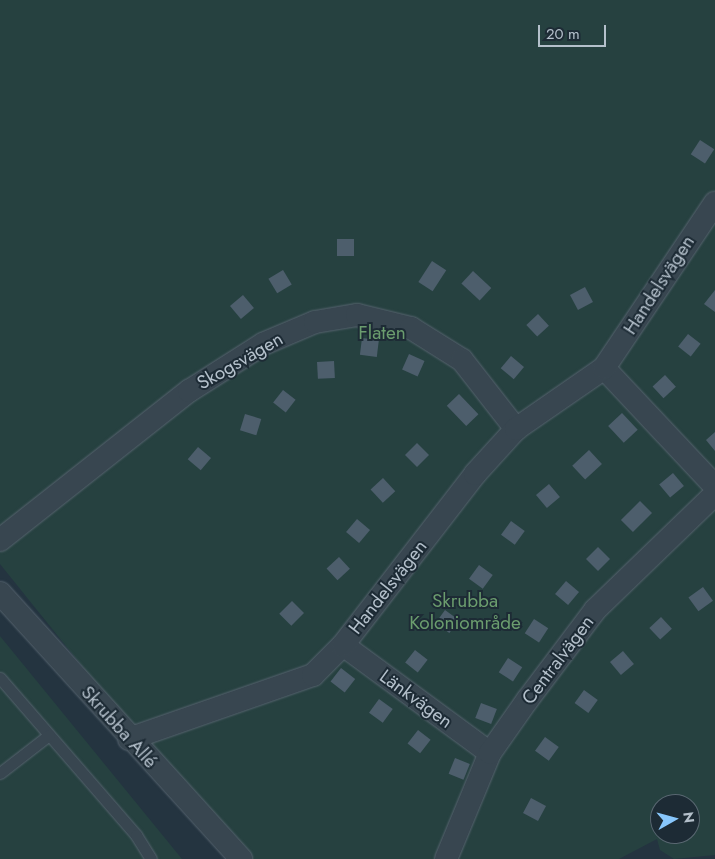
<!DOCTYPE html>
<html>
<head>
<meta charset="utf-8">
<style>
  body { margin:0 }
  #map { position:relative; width:715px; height:859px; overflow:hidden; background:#243440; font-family:Jost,sans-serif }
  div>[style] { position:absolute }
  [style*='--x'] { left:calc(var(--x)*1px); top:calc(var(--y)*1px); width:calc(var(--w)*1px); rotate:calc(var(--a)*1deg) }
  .green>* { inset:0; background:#264140 }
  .building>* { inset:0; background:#4d5e6c; transform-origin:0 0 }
  .roads { filter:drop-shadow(0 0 1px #56636e) drop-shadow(0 0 1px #56636e) }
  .service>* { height:11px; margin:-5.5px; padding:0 5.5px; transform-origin:5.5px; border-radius:5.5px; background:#384650 }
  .minor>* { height:22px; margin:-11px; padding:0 11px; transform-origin:11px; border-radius:11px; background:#384650 }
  span { translate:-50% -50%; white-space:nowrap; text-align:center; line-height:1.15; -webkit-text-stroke:4px #1d2b35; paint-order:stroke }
  .street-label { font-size:19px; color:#b4c0cb }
  .park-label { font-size:19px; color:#6b9d6e }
  .north { position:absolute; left:650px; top:794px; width:50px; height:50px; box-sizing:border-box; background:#1d2b35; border:1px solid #596771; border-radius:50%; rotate:83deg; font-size:14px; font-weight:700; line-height:20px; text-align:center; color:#b4c0cb }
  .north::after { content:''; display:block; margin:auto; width:18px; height:22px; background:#88c7fc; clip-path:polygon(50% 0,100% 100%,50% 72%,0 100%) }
  .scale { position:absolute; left:538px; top:25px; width:68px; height:22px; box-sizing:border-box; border:2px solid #b4c0cb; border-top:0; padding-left:6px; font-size:15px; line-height:18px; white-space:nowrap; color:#b4c0cb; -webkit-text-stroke:4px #1d2b35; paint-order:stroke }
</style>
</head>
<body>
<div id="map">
  <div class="green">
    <i style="clip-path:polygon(evenodd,0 0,715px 0,715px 855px,674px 859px,660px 850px,657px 839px,619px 859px,253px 859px,135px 732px,0 564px,0 0,660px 804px,690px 804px,690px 834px,660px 834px,660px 804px)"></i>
    <i style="clip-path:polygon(0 636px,182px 859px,0 859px)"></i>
  </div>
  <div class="building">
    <i style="left:700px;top:140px;width:17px;height:17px;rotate:33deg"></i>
    <i style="left:337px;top:239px;width:17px;height:17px"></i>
    <i style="left:432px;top:261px;width:17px;height:25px;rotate:33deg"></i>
    <i style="left:283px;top:270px;width:17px;height:17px;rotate:59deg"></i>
    <i style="left:473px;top:271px;width:25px;height:17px;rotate:43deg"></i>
    <i style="left:585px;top:287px;width:17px;height:17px;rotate:62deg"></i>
    <i style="clip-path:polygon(715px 290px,715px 312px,704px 304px)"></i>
    <i style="left:243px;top:295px;width:17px;height:17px;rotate:50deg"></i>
    <i style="left:538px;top:314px;width:16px;height:16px;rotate:47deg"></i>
    <i style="left:688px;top:334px;width:16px;height:16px;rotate:38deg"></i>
    <i style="left:362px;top:338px;width:17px;height:17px;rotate:7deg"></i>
    <i style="left:409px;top:354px;width:17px;height:17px;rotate:24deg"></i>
    <i style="left:511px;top:356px;width:17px;height:16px;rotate:40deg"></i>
    <i style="left:334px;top:361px;width:17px;height:17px;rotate:87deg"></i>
    <i style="left:665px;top:375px;width:16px;height:17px;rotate:47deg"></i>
    <i style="left:283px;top:390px;width:16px;height:16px;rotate:38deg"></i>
    <i style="left:459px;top:394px;width:28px;height:17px;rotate:46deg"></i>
    <i style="left:622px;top:413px;width:23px;height:19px;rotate:47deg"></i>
    <i style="left:245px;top:414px;width:17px;height:17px;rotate:17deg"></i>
    <i style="clip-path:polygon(715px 432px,715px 451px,706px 440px)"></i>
    <i style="left:417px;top:443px;width:17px;height:17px;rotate:45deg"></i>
    <i style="left:198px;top:447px;width:17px;height:16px;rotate:40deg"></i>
    <i style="left:589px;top:450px;width:19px;height:23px;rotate:47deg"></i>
    <i style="left:673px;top:473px;width:17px;height:18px;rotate:50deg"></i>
    <i style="left:383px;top:478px;width:18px;height:17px;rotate:47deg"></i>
    <i style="left:549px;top:484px;width:17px;height:17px;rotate:50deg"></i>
    <i style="left:640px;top:501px;width:17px;height:27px;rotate:45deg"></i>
    <i style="left:357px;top:519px;width:17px;height:17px;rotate:40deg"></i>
    <i style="left:511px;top:521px;width:17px;height:17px;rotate:36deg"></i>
    <i style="left:598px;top:547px;width:17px;height:17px;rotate:45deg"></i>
    <i style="left:339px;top:557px;width:16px;height:17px;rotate:47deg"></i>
    <i style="left:479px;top:565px;width:17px;height:17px;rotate:36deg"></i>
    <i style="left:566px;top:581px;width:17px;height:17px;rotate:40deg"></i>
    <i style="left:703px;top:587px;width:17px;height:18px;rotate:54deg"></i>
    <i style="left:292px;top:601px;width:17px;height:18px;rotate:45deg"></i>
    <i style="left:445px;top:610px;width:17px;height:16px;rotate:36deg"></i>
    <i style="left:661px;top:617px;width:16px;height:16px;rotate:47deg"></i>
    <i style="left:534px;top:619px;width:17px;height:17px;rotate:33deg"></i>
    <i style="left:415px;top:650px;width:16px;height:16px;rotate:38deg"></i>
    <i style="left:623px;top:651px;width:17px;height:17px;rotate:50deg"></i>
    <i style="left:508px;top:658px;width:17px;height:17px;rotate:33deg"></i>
    <i style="left:341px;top:668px;width:18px;height:17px;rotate:38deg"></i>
    <i style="left:584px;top:690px;width:17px;height:16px;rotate:36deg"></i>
    <i style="left:379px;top:699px;width:17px;height:17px;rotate:36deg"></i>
    <i style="left:481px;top:703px;width:17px;height:16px;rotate:21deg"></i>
    <i style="left:418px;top:730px;width:16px;height:17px;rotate:38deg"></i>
    <i style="left:545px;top:737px;width:17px;height:17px;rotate:36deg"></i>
    <i style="left:455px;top:758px;width:16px;height:17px;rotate:22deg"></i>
    <i style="left:531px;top:798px;width:17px;height:17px;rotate:28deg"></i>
  </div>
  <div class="roads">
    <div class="service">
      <i style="--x:0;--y:678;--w:208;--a:49.1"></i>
      <i style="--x:136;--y:835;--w:28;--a:58"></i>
      <i style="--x:0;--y:773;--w:62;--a:-37.8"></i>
    </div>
    <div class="minor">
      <i style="--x:604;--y:368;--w:162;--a:46.8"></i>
      <i style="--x:0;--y:540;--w:241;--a:-38.3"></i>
      <i style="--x:189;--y:391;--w:88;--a:-32.4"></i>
      <i style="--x:263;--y:344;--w:56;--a:-22.9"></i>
      <i style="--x:315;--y:322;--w:43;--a:-9.5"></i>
      <i style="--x:357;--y:315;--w:56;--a:13.5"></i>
      <i style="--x:411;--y:328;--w:60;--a:32.1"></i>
      <i style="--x:462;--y:360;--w:88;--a:52"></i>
      <i style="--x:0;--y:593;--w:359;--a:47.8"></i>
      <i style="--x:343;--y:645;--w:182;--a:36.3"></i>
      <i style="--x:129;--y:739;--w:195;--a:-19.2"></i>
      <i style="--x:313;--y:675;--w:42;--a:-45"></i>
      <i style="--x:343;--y:645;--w:216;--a:-52.3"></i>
      <i style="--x:475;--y:474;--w:61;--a:-47.7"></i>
      <i style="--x:516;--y:429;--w:107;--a:-34.7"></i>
      <i style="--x:604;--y:368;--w:199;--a:-56.1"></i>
      <i style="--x:446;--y:859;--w:115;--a:-67.5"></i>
      <i style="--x:490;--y:753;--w:66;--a:-54.9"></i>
      <i style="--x:528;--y:699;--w:111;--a:-53"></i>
      <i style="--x:595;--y:610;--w:167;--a:-44"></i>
    </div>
  </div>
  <div class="street-label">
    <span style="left:659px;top:285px;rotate:-57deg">Handelsvägen</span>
    <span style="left:240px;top:361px;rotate:-30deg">Skogsvägen</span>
    <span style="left:388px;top:587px;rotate:-52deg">Handelsvägen</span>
    <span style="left:558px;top:660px;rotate:-53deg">Centralvägen</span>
    <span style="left:416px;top:699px;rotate:36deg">Länkvägen</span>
    <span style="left:119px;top:727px;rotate:48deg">Skrubba Allé</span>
  </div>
  <div class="park-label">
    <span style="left:382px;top:333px">Flaten</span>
    <span style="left:465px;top:612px">Skrubba<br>Koloniområde</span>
  </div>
  <div class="north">N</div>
  <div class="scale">20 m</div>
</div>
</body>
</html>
